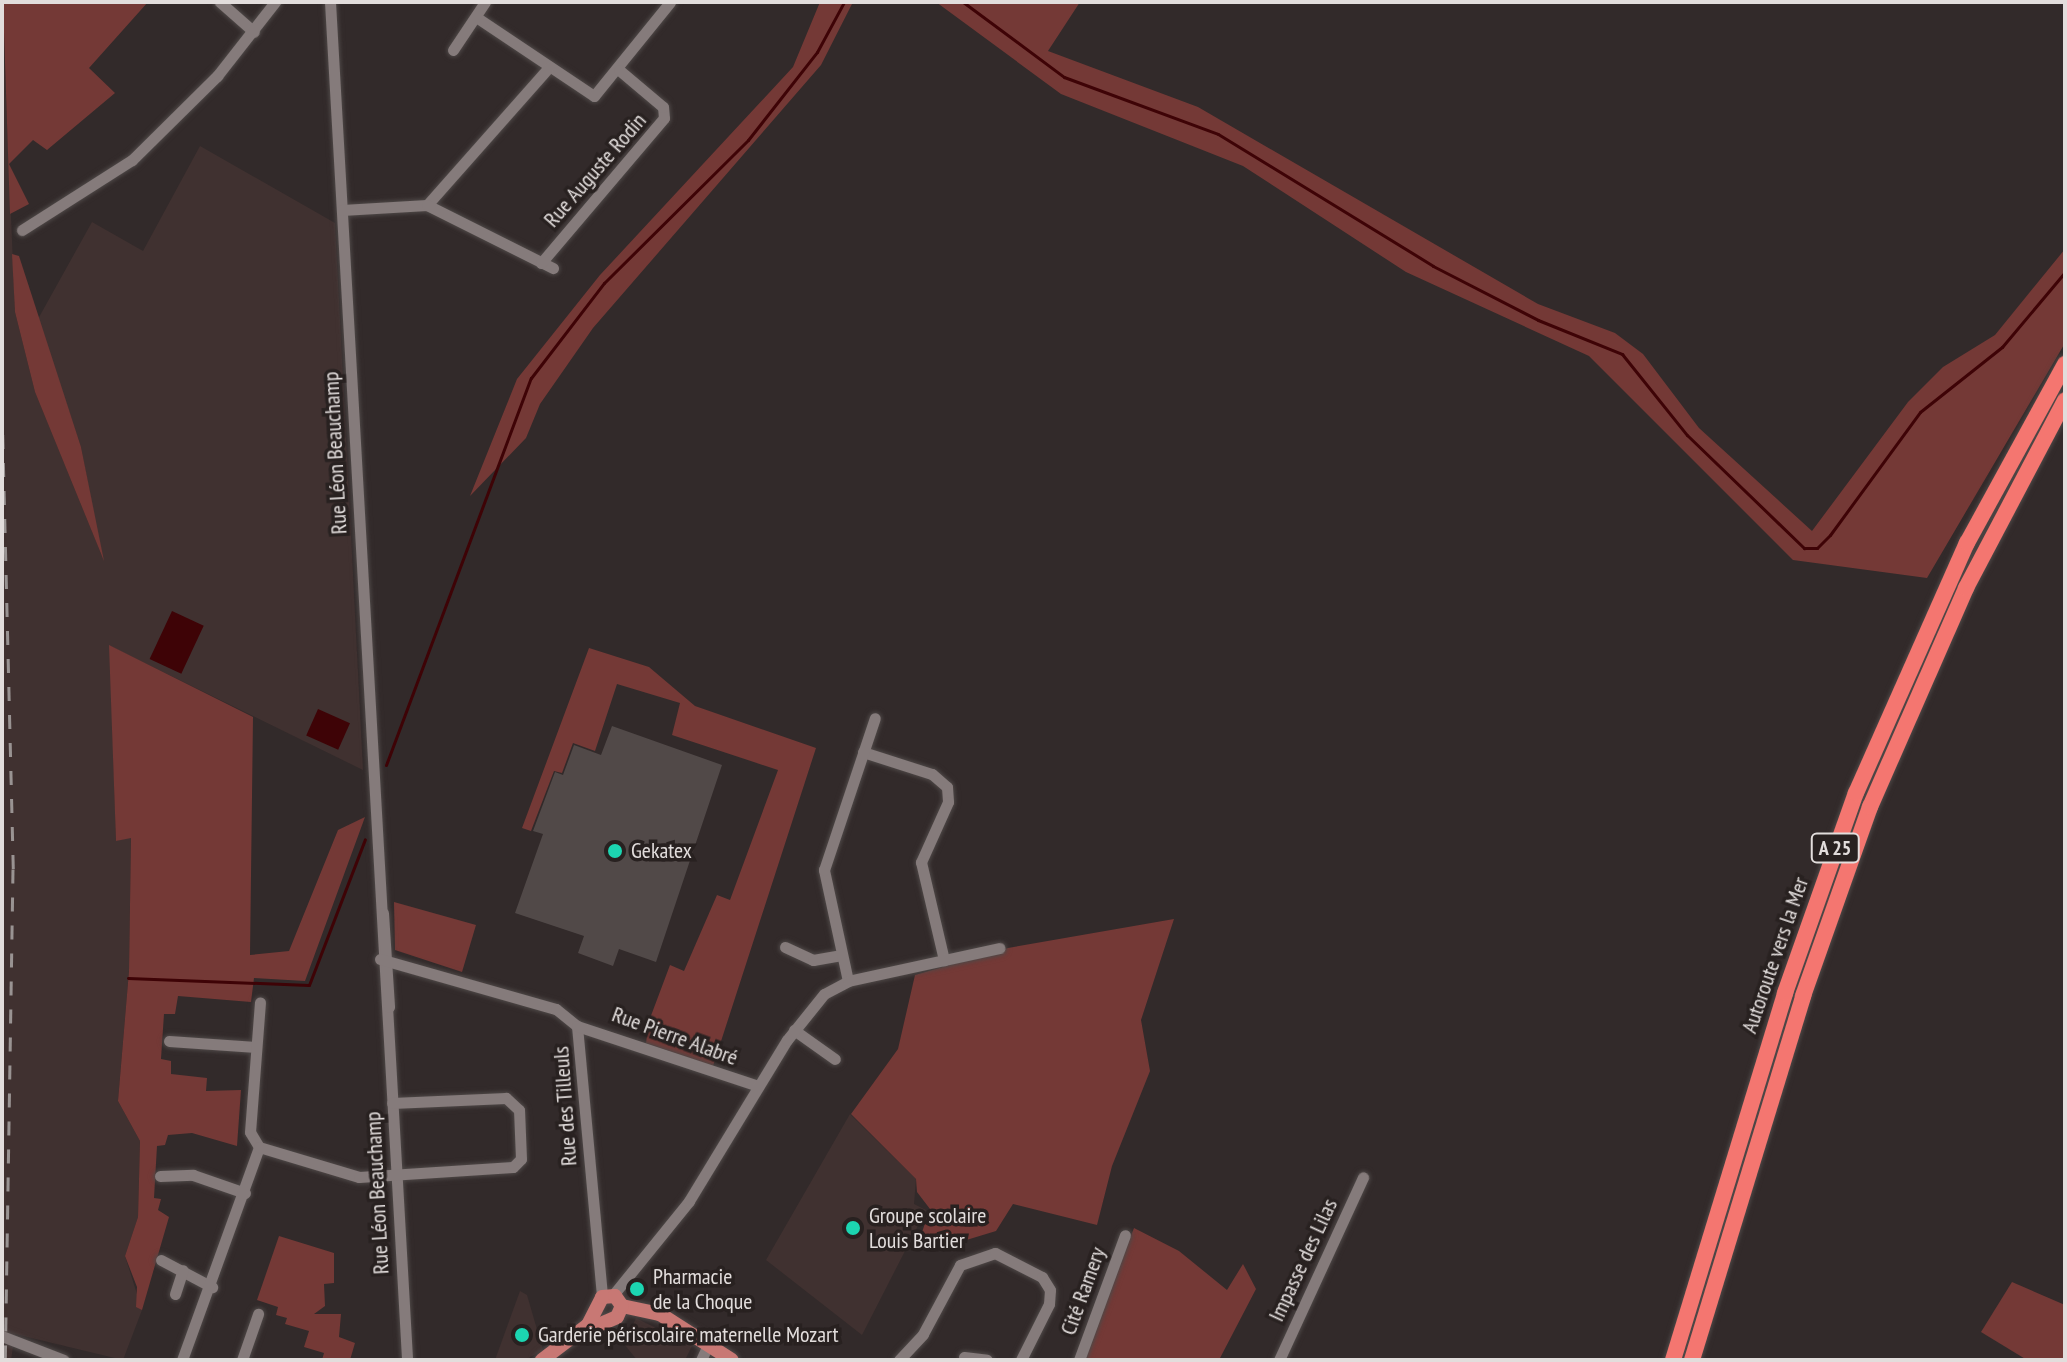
<!DOCTYPE html>
<html>
<head>
<meta charset="utf-8">
<style>
  body { margin:0 }
  #map { position:relative; width:2067px; height:1362px; overflow:hidden; background:#322a2a; font-family:"PT Sans Narrow",sans-serif }
  div>[style] { position:absolute }
  [style*='--x'] { left:calc(var(--x)*1px); top:calc(var(--y)*1px); width:calc(var(--w)*1px); rotate:calc(var(--a)*1deg) }
  .built>* { inset:0; background:#403130 }
  .green>* { inset:0; background:#743936 }
  .water>* { inset:0; background:#3e0306; transform-origin:0 0 }
  .stream>* { height:3px; margin:-1.5px; padding:0 1.5px; transform-origin:1.5px; border-radius:1.5px; background:#3e0306 }
  .building>* { inset:0; background:#514948 }
  .roads { filter:drop-shadow(0 0 2px #4e4847) drop-shadow(0 0 2px #4e4847) }
  .minor>* { height:11px; margin:-5.5px; padding:0 5.5px; transform-origin:5.5px; border-radius:5.5px; background:#857b7b }
  .major>* { height:14px; margin:-7px; padding:0 7px; transform-origin:7px; border-radius:7px; background:#c87874 }
  .highway>* { height:16px; margin:-8px; padding:0 8px; transform-origin:8px; border-radius:8px; background:#f47670 }
  .rail>* { height:3px; margin-top:-1.5px; transform-origin:0; background:repeating-linear-gradient(90deg,#999392 0 14px,transparent 0 28px) }
  .dots>* { width:22px; height:22px; translate:-50% -50%; box-sizing:border-box; border:4px solid #282120; border-radius:50% }
  span { translate:-50% -50%; white-space:nowrap; text-align:center; line-height:1.15; -webkit-text-stroke:7px #282120; paint-order:stroke }
  .shield-label span { padding:2px 6px; background:#282120; border:2px solid; border-radius:6px; -webkit-text-stroke-width:0 }
  .shield-label { font-size:20px; color:#e2dddc; font-weight:700 }
  .street-label { font-size:22px; color:#e2dddc }
  .poi-label { font-size:22px; color:#e2dddc }
  .left { translate:0 -50%; text-align:left }
  .frame { position:absolute; inset:0; border:4px solid #e2dddc; pointer-events:none }
</style>
</head>
<body>
<div id="map">
  <div class="built">
    <i style="clip-path:polygon(2px 2px,15px 312px,35px 392px,102px 556px,81px 447px,38px 319px,92px 222px,143px 251px,200px 146px,335px 223px,363px 770px,110px 646px,116px 841px,131px 837px,129px 971px,118px 1101px,140px 1141px,138px 1217px,125px 1256px,142px 1310px,123px 1360px,15px 1334px,11px 1360px,2px 1360px)"></i>
    <i style="clip-path:polygon(850px 1114px,916px 1179px,914px 1204px,926px 1210px,862px 1335px,766px 1260px)"></i>
    <i style="clip-path:polygon(520px 1291px,527px 1295px,543px 1350px,525px 1360px,495px 1360px)"></i>
    <i style="clip-path:polygon(636px 1318px,692px 1346px,685px 1360px,637px 1360px,624px 1344px)"></i>
  </div>
  <div class="green">
    <i style="clip-path:polygon(3px 2px,148px 2px,89px 68px,115px 93px,47px 150px,33px 140px,9px 164px,29px 204px,10px 214px)"></i>
    <i style="clip-path:polygon(820px 2px,853px 2px,821px 65px,593px 328px,540px 404px,526px 438px,470px 496px,517px 379px,600px 275px,793px 67px)"></i>
    <i style="clip-path:polygon(936px 2px,1080px 2px,1048px 51px,1198px 107px,1538px 304px,1615px 333px,1643px 354px,1699px 428px,1812px 531px,1908px 402px,1943px 367px,1995px 335px,2065px 249px,2065px 343px,1927px 578px,1793px 560px,1589px 356px,1406px 272px,1243px 166px,1061px 94px)"></i>
    <i style="clip-path:polygon(12px 254px,19px 256px,81px 447px,104px 561px,35px 392px,15px 312px)"></i>
    <i style="clip-path:polygon(109px 645px,253px 717px,250px 955px,289px 951px,338px 830px,365px 817px,305px 981px,254px 978px,251px 1002px,178px 996px,175px 1014px,164px 1014px,161px 1059px,171px 1061px,171px 1074px,207px 1078px,206px 1091px,241px 1090px,237px 1146px,192px 1133px,168px 1135px,165px 1145px,157px 1146px,154px 1198px,161px 1199px,158px 1210px,169px 1217px,142px 1310px,136px 1307px,137px 1287px,125px 1256px,138px 1217px,140px 1141px,118px 1101px,129px 971px,131px 838px,116px 841px)"></i>
    <i style="clip-path:polygon(589px 648px,649px 667px,695px 706px,816px 748px,713px 1066px,646px 1043px,649px 1021px,670px 965px,684px 971px,717px 895px,730px 900px,778px 770px,672px 735px,680px 703px,617px 684px,595px 751px,573px 743px,562px 773px,554px 771px,531px 831px,522px 828px)"></i>
    <i style="clip-path:polygon(394px 902px,476px 925px,462px 972px,395px 950px)"></i>
    <i style="clip-path:polygon(1174px 919px,1141px 1020px,1150px 1071px,1112px 1166px,1097px 1225px,1013px 1204px,996px 1231px,950px 1245px,921px 1235px,930px 1209px,917px 1192px,916px 1179px,851px 1114px,898px 1049px,915px 975px,1008px 948px)"></i>
    <i style="clip-path:polygon(1134px 1228px,1179px 1251px,1227px 1290px,1243px 1264px,1256px 1289px,1219px 1360px,1082px 1360px)"></i>
    <i style="clip-path:polygon(279px 1236px,334px 1253px,334px 1283px,324px 1284px,325px 1306px,314px 1314px,341px 1314px,339px 1337px,355px 1343px,350px 1360px,322px 1360px,324px 1353px,304px 1347px,309px 1331px,285px 1324px,287px 1318px,276px 1315px,278px 1307px,257px 1300px)"></i>
    <i style="clip-path:polygon(2012px 1282px,2065px 1305px,2065px 1360px,2027px 1360px,1981px 1332px)"></i>
  </div>
  <div class="water">
    <i style="left:172px;top:611px;width:35px;height:53px;rotate:25deg"></i>
    <i style="left:318px;top:709px;width:35px;height:29px;rotate:24deg"></i>
  </div>
  <div class="stream">
    <i style="--x:963;--y:2;--w:126;--a:36.6"></i>
    <i style="--x:1064;--y:77;--w:164;--a:20.3"></i>
    <i style="--x:1218;--y:134;--w:252;--a:31.5"></i>
    <i style="--x:1433;--y:266;--w:118;--a:27.2"></i>
    <i style="--x:1538;--y:320;--w:91;--a:22"></i>
    <i style="--x:1622;--y:354;--w:104;--a:51.3"></i>
    <i style="--x:1687;--y:435;--w:163;--a:44"></i>
    <i style="--x:1804;--y:548;--w:13;--a:0"></i>
    <i style="--x:1817;--y:548;--w:18;--a:-45"></i>
    <i style="--x:1830;--y:535;--w:152;--a:-53.8"></i>
    <i style="--x:1920;--y:412;--w:105;--a:-38.4"></i>
    <i style="--x:2002;--y:347;--w:98;--a:-50"></i>
    <i style="--x:386;--y:765;--w:413;--a:-69.5"></i>
    <i style="--x:531;--y:378;--w:120;--a:-52.5"></i>
    <i style="--x:604;--y:283;--w:203;--a:-44.8"></i>
    <i style="--x:748;--y:140;--w:112;--a:-51.9"></i>
    <i style="--x:817;--y:52;--w:57;--a:-61.6"></i>
    <i style="--x:128;--y:978;--w:181;--a:2.2"></i>
    <i style="--x:309;--y:985;--w:156;--a:-69"></i>
  </div>
  <div class="building">
    <i style="clip-path:polygon(612px 726px,722px 765px,656px 962px,619px 949px,613px 966px,578px 953px,584px 936px,515px 913px,543px 834px,533px 831px,555px 772px,563px 775px,574px 745px,601px 755px)"></i>
  </div>
  <div class="roads">
    <div class="minor">
      <i style="--x:220;--y:2;--w:45;--a:41.4"></i>
      <i style="--x:330;--y:2;--w:1360;--a:86.75"></i>
      <i style="--x:476;--y:17;--w:142;--a:33.8"></i>
      <i style="--x:594;--y:96;--w:121;--a:-51"></i>
      <i style="--x:453;--y:50;--w:58;--a:-56.3"></i>
      <i style="--x:427;--y:205;--w:183;--a:-48.5"></i>
      <i style="--x:342;--y:210;--w:85;--a:-3.4"></i>
      <i style="--x:427;--y:205;--w:141;--a:26.6"></i>
      <i style="--x:22;--y:230;--w:130;--a:-32.5"></i>
      <i style="--x:132;--y:160;--w:120;--a:-44.7"></i>
      <i style="--x:217;--y:76;--w:94;--a:-51.9"></i>
      <i style="--x:541;--y:263;--w:190;--a:-49.7"></i>
      <i style="--x:664;--y:118;--w:11;--a:-95"></i>
      <i style="--x:663;--y:107;--w:57;--a:-139.9"></i>
      <i style="--x:863;--y:752;--w:72;--a:17.7"></i>
      <i style="--x:932;--y:774;--w:20;--a:41"></i>
      <i style="--x:947;--y:787;--w:15;--a:86"></i>
      <i style="--x:948;--y:802;--w:66;--a:114.2"></i>
      <i style="--x:921;--y:862;--w:101;--a:76.8"></i>
      <i style="--x:383;--y:913;--w:94;--a:86.3"></i>
      <i style="--x:785;--y:947;--w:31;--a:25"></i>
      <i style="--x:813;--y:960;--w:29;--a:-10"></i>
      <i style="--x:380;--y:959;--w:183;--a:15.9"></i>
      <i style="--x:556;--y:1009;--w:27;--a:39"></i>
      <i style="--x:577;--y:1026;--w:272;--a:84.7"></i>
      <i style="--x:848;--y:981;--w:114;--a:-102.2"></i>
      <i style="--x:824;--y:870;--w:160;--a:-71.5"></i>
      <i style="--x:577;--y:1026;--w:191;--a:18.3"></i>
      <i style="--x:794;--y:1030;--w:50;--a:35.3"></i>
      <i style="--x:169;--y:1041;--w:87;--a:3.9"></i>
      <i style="--x:259;--y:1147;--w:17;--a:-121"></i>
      <i style="--x:250;--y:1132;--w:130;--a:-85.6"></i>
      <i style="--x:160;--y:1176;--w:33;--a:-2"></i>
      <i style="--x:193;--y:1175;--w:55;--a:19.1"></i>
      <i style="--x:161;--y:1260;--w:58;--a:27.9"></i>
      <i style="--x:175;--y:1294;--w:25;--a:-72"></i>
      <i style="--x:613;--y:1295;--w:121;--a:-51"></i>
      <i style="--x:689;--y:1201;--w:188;--a:-58.7"></i>
      <i style="--x:787;--y:1040;--w:59;--a:-51.2"></i>
      <i style="--x:824;--y:994;--w:27;--a:-28"></i>
      <i style="--x:848;--y:981;--w:155;--a:-12.3"></i>
      <i style="--x:2;--y:1336;--w:66;--a:21.2"></i>
      <i style="--x:964;--y:1357;--w:23;--a:7"></i>
      <i style="--x:182;--y:1360;--w:226;--a:-70.1"></i>
      <i style="--x:259;--y:1147;--w:104;--a:16.7"></i>
      <i style="--x:359;--y:1177;--w:154;--a:-3.7"></i>
      <i style="--x:513;--y:1167;--w:11;--a:-45"></i>
      <i style="--x:521;--y:1159;--w:49;--a:-92.3"></i>
      <i style="--x:519;--y:1110;--w:18;--a:-137"></i>
      <i style="--x:506;--y:1098;--w:114;--a:177.5"></i>
      <i style="--x:242;--y:1360;--w:49;--a:-70.8"></i>
      <i style="--x:701;--y:1360;--w:19;--a:-65"></i>
      <i style="--x:899;--y:1360;--w:35;--a:-47"></i>
      <i style="--x:923;--y:1334;--w:78;--a:-61.8"></i>
      <i style="--x:960;--y:1265;--w:37;--a:-19"></i>
      <i style="--x:995;--y:1253;--w:53;--a:27.1"></i>
      <i style="--x:1042;--y:1277;--w:15;--a:58"></i>
      <i style="--x:1050;--y:1290;--w:14;--a:94"></i>
      <i style="--x:1049;--y:1304;--w:63;--a:116.6"></i>
      <i style="--x:1079;--y:1360;--w:133;--a:-69.8"></i>
      <i style="--x:1279;--y:1360;--w:201;--a:-65.3"></i>
    </div>
    <div class="major">
      <i style="--x:622;--y:1306;--w:39;--a:12"></i>
      <i style="--x:660;--y:1314;--w:85;--a:32.6"></i>
      <i style="--x:589;--y:1329;--w:30;--a:-23"></i>
      <i style="--x:617;--y:1317;--w:12;--a:-66"></i>
      <i style="--x:542;--y:1360;--w:58;--a:-37.3"></i>
      <i style="--x:588;--y:1325;--w:31;--a:-63"></i>
      <i style="--x:602;--y:1297;--w:13;--a:-4"></i>
      <i style="--x:615;--y:1296;--w:12;--a:55"></i>
    </div>
    <div class="highway">
      <i style="--x:1673;--y:1360;--w:384;--a:-73"></i>
      <i style="--x:1785;--y:993;--w:212;--a:-70.5"></i>
      <i style="--x:1856;--y:793;--w:274;--a:-66.1"></i>
      <i style="--x:1967;--y:543;--w:204;--a:-61.3"></i>
      <i style="--x:1692;--y:1360;--w:381;--a:-73"></i>
      <i style="--x:1803;--y:996;--w:201;--a:-70.5"></i>
      <i style="--x:1870;--y:807;--w:239;--a:-66.3"></i>
      <i style="--x:1966;--y:588;--w:212;--a:-62.2"></i>
    </div>
  </div>
  <div class="rail">
    <i style="--x:2;--y:407;--w:462;--a:88.6"></i>
    <i style="--x:13;--y:869;--w:491;--a:90.9"></i>
  </div>
  <div class="dots">
    <i style="left:615px;top:851px;background:#1cd5b1"></i>
    <i style="left:853px;top:1228px;background:#1cd5b1"></i>
    <i style="left:637px;top:1289px;background:#1cd5b1"></i>
    <i style="left:522px;top:1335px;background:#1cd5b1"></i>
  </div>
  <div class="shield-label">
    <span style="left:1835px;top:848px">A 25</span>
  </div>
  <div class="street-label">
    <span style="left:595px;top:170px;rotate:-49deg">Rue Auguste Rodin</span>
    <span style="left:335px;top:453px;rotate:-93deg">Rue Léon Beauchamp</span>
    <span style="left:1775px;top:955px;rotate:-71deg">Autoroute vers la Mer</span>
    <span style="left:675px;top:1036px;rotate:20deg">Rue Pierre Alabré</span>
    <span style="left:565px;top:1106px;rotate:-94deg">Rue des Tilleuls</span>
    <span style="left:377px;top:1193px;rotate:-93deg">Rue Léon Beauchamp</span>
    <span style="left:1303px;top:1260px;rotate:-65deg">Impasse des Lilas</span>
    <span style="left:1083px;top:1291px;rotate:-70deg">Cité Ramery</span>
  </div>
  <div class="poi-label">
    <span class="left" style="left:631px;top:851px">Gekatex</span>
    <span class="left" style="left:869px;top:1228px">Groupe scolaire<br>Louis Bartier</span>
    <span class="left" style="left:653px;top:1289px">Pharmacie<br>de la Choque</span>
    <span class="left" style="left:538px;top:1335px">Garderie périscolaire maternelle Mozart</span>
  </div>
  <div class="frame"></div>
</div>
</body>
</html>
